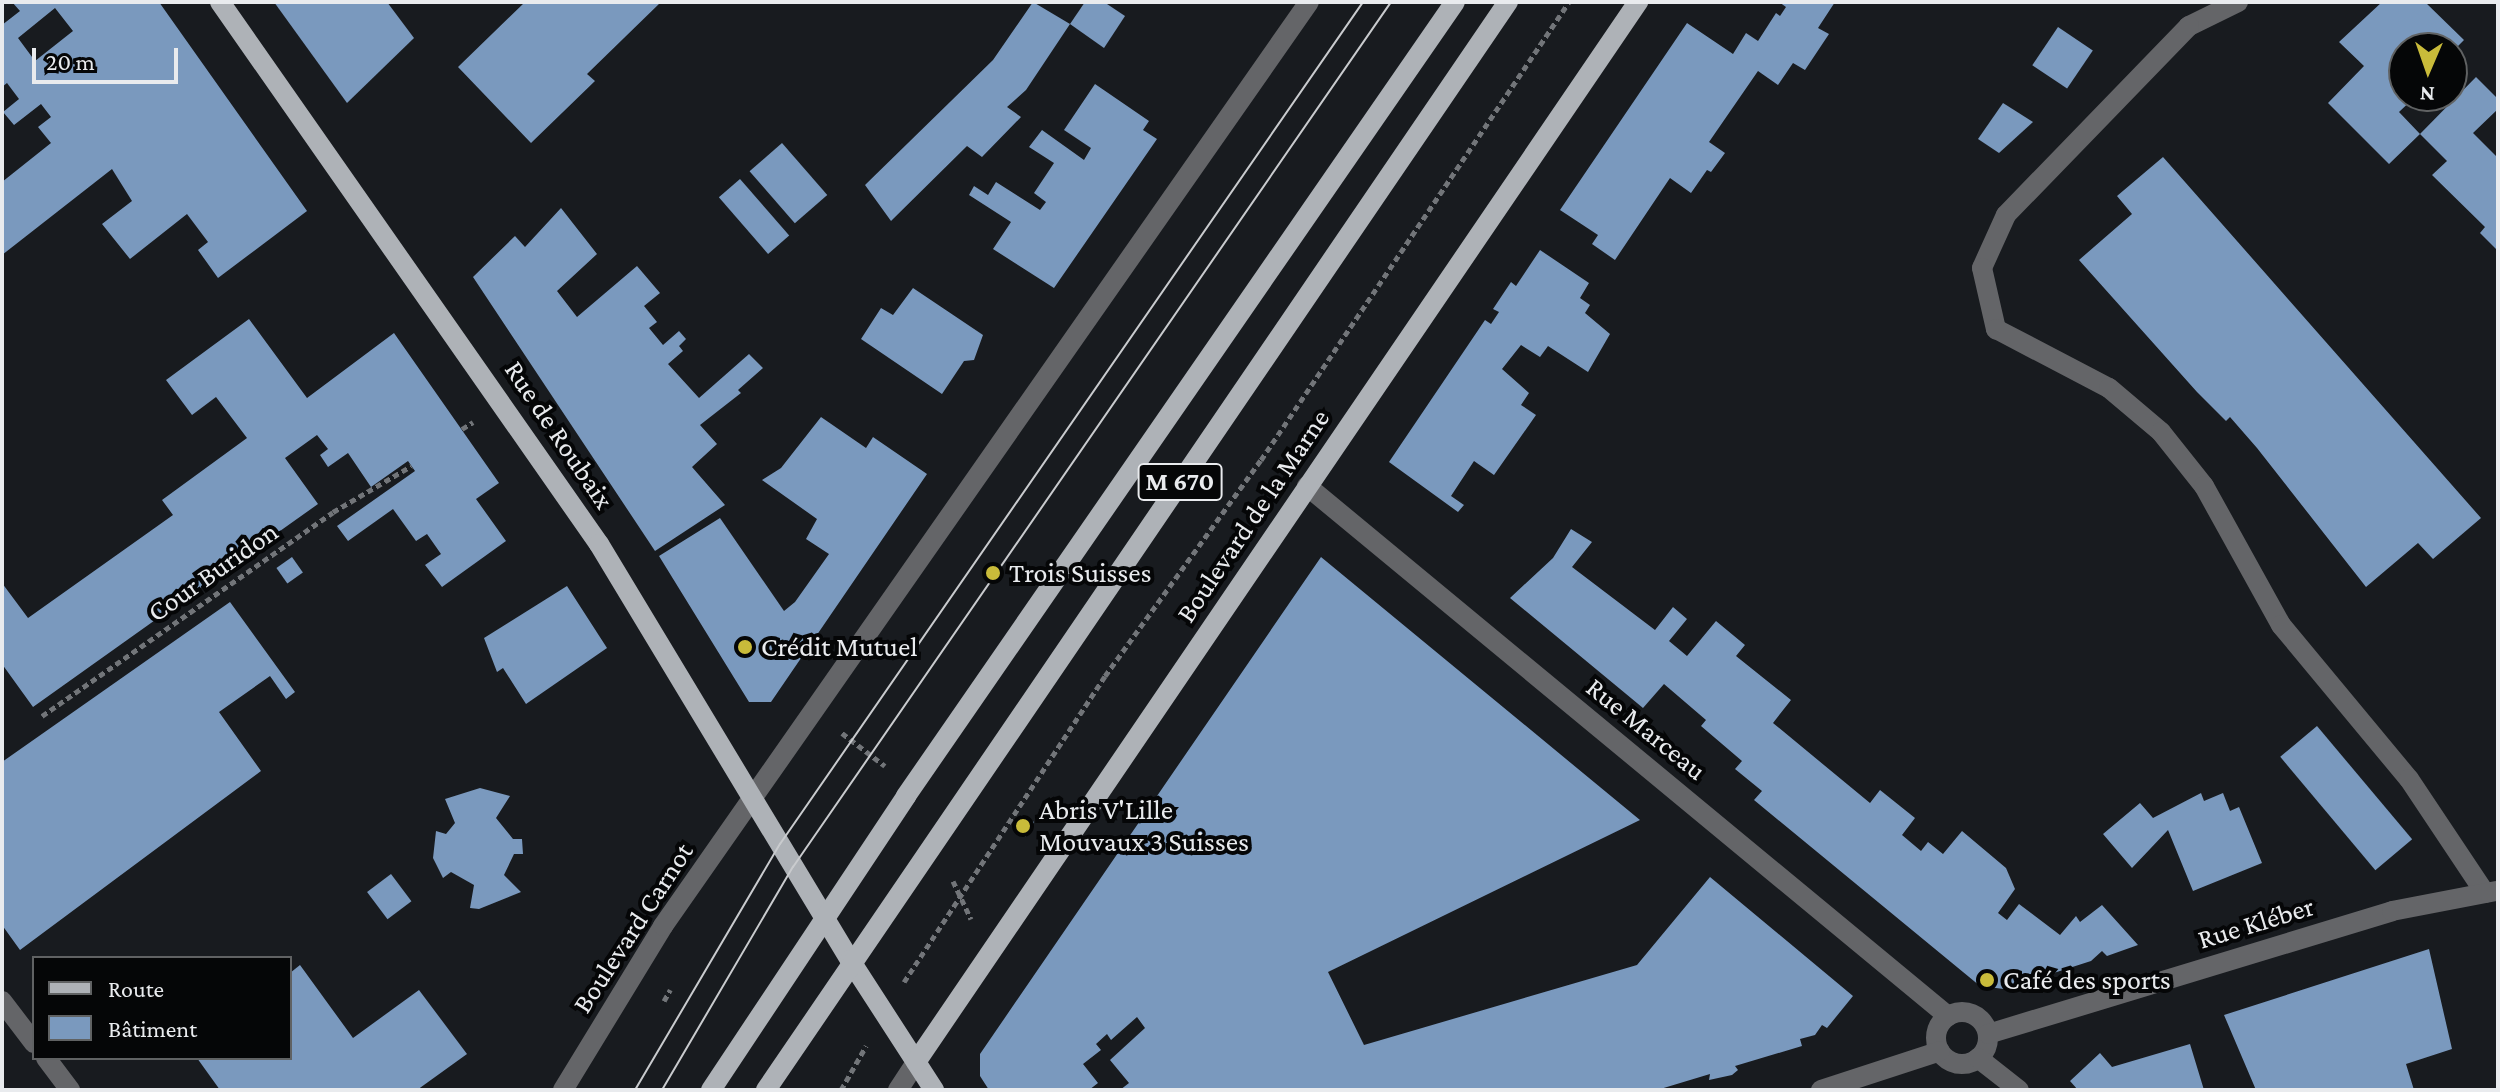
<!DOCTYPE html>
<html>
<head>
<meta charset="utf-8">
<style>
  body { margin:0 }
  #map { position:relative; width:2500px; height:1092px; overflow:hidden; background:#181b1f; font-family:"Crimson Pro",serif }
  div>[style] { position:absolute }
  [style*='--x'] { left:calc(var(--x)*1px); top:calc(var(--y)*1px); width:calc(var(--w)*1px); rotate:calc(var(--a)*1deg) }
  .building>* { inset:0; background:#7a99be; transform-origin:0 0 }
  .path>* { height:5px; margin-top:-2.5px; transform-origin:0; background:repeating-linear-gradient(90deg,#727579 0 6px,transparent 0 10px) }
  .minor>* { height:20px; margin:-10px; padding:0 10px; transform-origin:10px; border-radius:10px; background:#646568 }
  .minor>.ring { margin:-10px; padding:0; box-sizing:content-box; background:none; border:20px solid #646568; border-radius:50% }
  .major>* { height:20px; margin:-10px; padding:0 10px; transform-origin:10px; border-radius:10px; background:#aeb2b7 }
  .tram>* { height:2px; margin:-1px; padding:0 1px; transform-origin:1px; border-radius:1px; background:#c9cbce }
  .dots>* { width:22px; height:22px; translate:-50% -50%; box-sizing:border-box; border:4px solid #050607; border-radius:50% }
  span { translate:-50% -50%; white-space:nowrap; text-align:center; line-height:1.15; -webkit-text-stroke:8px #050607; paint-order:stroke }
  .shield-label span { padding:2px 6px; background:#050607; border:2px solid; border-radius:6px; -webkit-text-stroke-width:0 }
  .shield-label { font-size:26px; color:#e9ebee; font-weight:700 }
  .street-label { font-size:28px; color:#e9ebee }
  .poi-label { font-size:28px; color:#e9ebee }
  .left { translate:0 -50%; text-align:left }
  .frame { position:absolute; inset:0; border:4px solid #e9ebee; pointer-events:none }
  .legend { position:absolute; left:32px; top:956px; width:260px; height:104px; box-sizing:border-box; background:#050607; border:2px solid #606263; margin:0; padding:10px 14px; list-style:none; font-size:24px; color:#e9ebee }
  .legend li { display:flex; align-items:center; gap:16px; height:40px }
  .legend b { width:40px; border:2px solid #606263 }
  .north { position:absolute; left:2388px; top:32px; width:80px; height:80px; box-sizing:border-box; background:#050607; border:2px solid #606263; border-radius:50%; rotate:182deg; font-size:22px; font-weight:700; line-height:32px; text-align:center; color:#e9ebee }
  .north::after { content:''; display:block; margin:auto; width:28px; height:36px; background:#c9bb3a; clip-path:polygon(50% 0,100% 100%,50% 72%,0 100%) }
  .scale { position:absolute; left:32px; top:48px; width:146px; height:36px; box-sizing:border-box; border:4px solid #e9ebee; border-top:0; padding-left:10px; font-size:24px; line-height:28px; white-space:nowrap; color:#e9ebee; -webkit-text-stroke:6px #050607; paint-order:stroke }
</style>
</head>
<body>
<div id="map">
  <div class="building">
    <i style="clip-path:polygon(evenodd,12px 2px,159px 2px,307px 211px,218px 278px,198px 250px,208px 242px,187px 214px,130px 259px,102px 224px,132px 201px,112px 169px,2px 255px,2px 182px,51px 143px,38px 127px,51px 117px,41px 104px,14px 125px,3px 112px,19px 99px,7px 83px,2px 87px,2px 25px,20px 11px,12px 2px,55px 8px,73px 31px,35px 61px,18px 38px,55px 8px)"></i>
    <i style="clip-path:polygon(274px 2px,387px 2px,414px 38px,347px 103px)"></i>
    <i style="clip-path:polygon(525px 2px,661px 2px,587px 74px,595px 81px,531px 143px,458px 67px)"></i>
    <i style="clip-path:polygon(1033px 2px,1070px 24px,1026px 90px,1007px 107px,1021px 117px,982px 157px,967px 146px,891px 221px,865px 185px,993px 60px)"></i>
    <i style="clip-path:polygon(1085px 2px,1104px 2px,1125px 16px,1104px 48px,1070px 24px)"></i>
    <i style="clip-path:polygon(1779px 2px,1835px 2px,1818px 28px,1829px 34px,1805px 70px,1793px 63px,1778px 85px,1758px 71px,1709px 142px,1725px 153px,1711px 172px,1707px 170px,1691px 193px,1670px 178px,1615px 260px,1592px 244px,1598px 235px,1560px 210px,1687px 23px,1733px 54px,1746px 33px,1758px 41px,1776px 13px,1780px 16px,1786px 7px)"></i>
    <i style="clip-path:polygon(2382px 2px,2425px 2px,2464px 40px,2452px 52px,2404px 48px,2404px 96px,2416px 96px,2399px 112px,2420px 134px,2389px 164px,2328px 103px,2364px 66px,2339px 42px)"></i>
    <i style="left:2058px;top:27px;width:42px;height:46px;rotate:34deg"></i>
    <i style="clip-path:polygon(2476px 77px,2498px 99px,2498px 109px,2473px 133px,2498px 158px,2498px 251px,2480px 233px,2485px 227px,2432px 175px,2447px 161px,2420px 134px)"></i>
    <i style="clip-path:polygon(1095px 84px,1149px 121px,1143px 130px,1157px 139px,1054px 288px,993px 249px,1011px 222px,969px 195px,974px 186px,988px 195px,996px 182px,1040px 210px,1046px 202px,1034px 193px,1054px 163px,1029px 147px,1042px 130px,1084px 160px,1091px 148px,1064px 130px)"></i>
    <i style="clip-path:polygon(2003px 103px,2033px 122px,1999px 153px,1978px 139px)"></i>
    <i style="left:782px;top:143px;width:69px;height:43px;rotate:49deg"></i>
    <i style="clip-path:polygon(2163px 157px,2481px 518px,2433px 559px,2418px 543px,2366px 587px,2257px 448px,2230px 417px,2226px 421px,2197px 392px,2079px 260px,2132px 214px,2117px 196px)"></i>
    <i style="left:740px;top:179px;width:75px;height:28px;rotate:49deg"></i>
    <i style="clip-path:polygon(561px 208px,597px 254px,557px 291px,577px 317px,637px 266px,660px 293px,644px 306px,657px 322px,649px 328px,663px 345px,679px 331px,686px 339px,679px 346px,683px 351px,668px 364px,699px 398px,749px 354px,763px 368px,738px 390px,741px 393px,700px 425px,717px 444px,692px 467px,725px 505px,655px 551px,473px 277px,515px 236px,525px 247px)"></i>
    <i style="clip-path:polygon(1540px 250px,1589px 283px,1580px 298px,1590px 305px,1585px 313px,1610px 334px,1588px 372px,1548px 346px,1540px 357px,1521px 345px,1502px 369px,1529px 393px,1521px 405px,1536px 415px,1494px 475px,1474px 461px,1451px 496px,1464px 505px,1458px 512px,1389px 462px,1485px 320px,1491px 324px,1499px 312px,1493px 309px,1511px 282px,1516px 286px)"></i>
    <i style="clip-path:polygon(913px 288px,983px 335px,974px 360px,964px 361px,942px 394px,861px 339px,881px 308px,893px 315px)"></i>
    <i style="clip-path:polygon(249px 319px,307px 398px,394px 333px,499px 483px,476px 499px,506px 541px,442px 587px,425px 565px,441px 554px,427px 534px,416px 541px,393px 509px,348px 541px,337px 526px,415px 471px,408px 461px,371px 487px,348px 453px,328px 467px,320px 455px,328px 449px,317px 435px,285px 458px,318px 504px,33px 707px,2px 664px,2px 583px,28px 618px,173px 515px,162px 500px,247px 438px,216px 397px,192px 415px,166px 380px)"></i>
    <i style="clip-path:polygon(821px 417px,866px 448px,873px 437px,927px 474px,771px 702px,749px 702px,659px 556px,720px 518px,784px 611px,795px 602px,829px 554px,806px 539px,817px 519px,762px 480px,781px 468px)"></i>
    <i style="clip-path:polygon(1571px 529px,1592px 542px,1572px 567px,1655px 630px,1673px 607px,1687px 619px,1669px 641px,1687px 656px,1716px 621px,1745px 645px,1736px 656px,1791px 700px,1773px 723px,1870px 803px,1880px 790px,1915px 818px,1902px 835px,1921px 851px,1928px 842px,1943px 854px,1962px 831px,2006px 868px,2015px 889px,1998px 913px,2007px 920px,2019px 904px,2060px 935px,2076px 916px,2080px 922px,2102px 905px,2138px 945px,2107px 956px,2102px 951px,2091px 961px,2004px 989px,1980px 986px,1754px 800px,1762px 791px,1735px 769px,1742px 761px,1701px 726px,1706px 720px,1664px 684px,1643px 708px,1510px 598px,1553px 558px)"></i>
    <i style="left:292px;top:557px;width:19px;height:19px;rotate:55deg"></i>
    <i style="clip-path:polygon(1321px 557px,1640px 820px,1328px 972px,1364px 1045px,1637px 965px,1710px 877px,1853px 996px,1827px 1028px,1822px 1025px,1815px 1035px,1800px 1039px,1802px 1046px,1735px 1066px,1738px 1070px,1732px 1075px,1709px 1080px,1710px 1074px,1657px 1090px,1120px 1090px,1129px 1083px,1110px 1060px,1145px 1028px,1137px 1017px,1111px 1040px,1107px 1034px,1096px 1044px,1101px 1050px,1083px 1064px,1098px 1083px,1089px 1090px,989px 1090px,980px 1076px,980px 1054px)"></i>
    <i style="clip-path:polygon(567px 586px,607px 648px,526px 704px,503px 668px,497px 672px,484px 638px)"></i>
    <i style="clip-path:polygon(230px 602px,295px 692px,286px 699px,270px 676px,219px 712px,261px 771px,20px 950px,2px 925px,2px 762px)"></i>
    <i style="left:2317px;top:726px;width:148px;height:48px;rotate:50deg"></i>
    <i style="clip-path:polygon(480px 788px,510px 796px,496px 818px,513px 839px,522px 839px,523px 854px,514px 854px,504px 875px,521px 892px,479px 909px,470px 908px,474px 885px,451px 872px,443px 878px,433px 858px,436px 831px,446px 834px,455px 823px,445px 799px)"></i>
    <i style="clip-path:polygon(2201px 793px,2204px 801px,2223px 793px,2230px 811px,2239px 807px,2262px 863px,2193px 891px,2168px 830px,2132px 868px,2103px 834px,2140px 803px,2153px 818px)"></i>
    <i style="left:1022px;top:815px;width:14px;height:17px;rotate:30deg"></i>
    <i style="left:391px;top:874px;width:34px;height:30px;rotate:53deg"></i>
    <i style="clip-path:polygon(2429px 949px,2452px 1049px,2406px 1064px,2414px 1090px,2256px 1090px,2224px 1015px)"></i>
    <i style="clip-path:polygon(300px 965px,353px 1038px,419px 990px,467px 1054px,417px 1090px,220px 1090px,197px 1058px,290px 1058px,290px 973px)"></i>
    <i style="clip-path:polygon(2190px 1044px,2204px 1090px,2078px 1090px,2070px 1081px,2100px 1053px,2112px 1067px)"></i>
  </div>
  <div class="path">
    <i style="--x:462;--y:429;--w:13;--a:-32"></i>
    <i style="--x:42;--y:716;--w:355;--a:-35"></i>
    <i style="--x:333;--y:512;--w:91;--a:-30.5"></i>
    <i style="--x:842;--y:733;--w:54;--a:37.5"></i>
    <i style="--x:953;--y:881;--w:42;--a:64.7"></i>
    <i style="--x:904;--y:982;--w:366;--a:-56.7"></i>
    <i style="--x:1105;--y:676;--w:266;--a:-54.2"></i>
    <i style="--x:1261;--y:460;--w:552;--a:-56.08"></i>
    <i style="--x:664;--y:1001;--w:13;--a:-61"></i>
    <i style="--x:841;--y:1090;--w:51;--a:-60.4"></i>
  </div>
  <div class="minor">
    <i style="--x:2238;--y:2;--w:55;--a:153.9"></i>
    <i style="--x:2189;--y:26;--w:263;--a:134.1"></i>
    <i style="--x:2006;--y:215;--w:58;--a:114.4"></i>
    <i style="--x:1982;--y:268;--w:63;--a:77.1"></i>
    <i style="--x:1996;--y:329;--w:127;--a:27.6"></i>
    <i style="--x:2109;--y:388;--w:68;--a:40.2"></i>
    <i style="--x:2161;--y:432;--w:69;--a:51.5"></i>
    <i style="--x:2204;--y:486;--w:159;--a:61"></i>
    <i style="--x:2281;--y:625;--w:200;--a:50.3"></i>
    <i style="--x:2409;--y:779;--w:137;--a:56.3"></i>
    <i style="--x:1307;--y:486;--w:832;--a:39.59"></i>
    <i style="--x:2;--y:1001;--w:53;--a:52.7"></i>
    <i class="ring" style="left:1936px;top:1012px;width:32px;height:32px"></i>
    <i style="--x:1988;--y:1034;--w:422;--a:-16.9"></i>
    <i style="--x:2392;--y:911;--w:106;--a:-10.9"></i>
    <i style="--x:46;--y:1058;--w:40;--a:53"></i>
    <i style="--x:1978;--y:1058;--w:52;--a:38"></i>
    <i style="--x:563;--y:1090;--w:192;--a:-58.6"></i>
    <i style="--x:663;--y:926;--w:1127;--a:-55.04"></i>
    <i style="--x:898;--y:1090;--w:33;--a:-57"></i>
    <i style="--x:1821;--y:1090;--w:125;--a:-18.1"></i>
  </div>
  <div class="major">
    <i style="--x:220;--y:2;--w:661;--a:55.04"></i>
    <i style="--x:599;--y:544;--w:486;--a:58.9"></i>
    <i style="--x:850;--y:960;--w:155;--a:57.1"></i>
    <i style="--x:916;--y:1062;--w:1283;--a:-55.74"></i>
    <i style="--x:711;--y:1090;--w:353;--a:-56.4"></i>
    <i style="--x:906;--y:796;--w:965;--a:-55.34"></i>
    <i style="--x:766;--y:1090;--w:1317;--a:-55.71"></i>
  </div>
  <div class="tram">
    <i style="--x:635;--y:1090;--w:286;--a:-59.5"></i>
    <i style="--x:780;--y:844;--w:1024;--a:-55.3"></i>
    <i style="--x:662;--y:1090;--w:259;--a:-59.6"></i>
    <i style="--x:793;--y:867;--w:1052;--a:-55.34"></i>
  </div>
  <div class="dots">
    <i style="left:993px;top:573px;background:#c9bb3a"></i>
    <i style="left:745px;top:647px;background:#c9bb3a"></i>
    <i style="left:1023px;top:826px;background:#c9bb3a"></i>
    <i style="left:1987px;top:980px;background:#c9bb3a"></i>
  </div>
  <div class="shield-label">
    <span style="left:1180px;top:482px">M 670</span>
  </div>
  <div class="street-label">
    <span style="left:559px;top:435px;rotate:56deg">Rue de Roubaix</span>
    <span style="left:1253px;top:516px;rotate:-56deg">Boulevard de la Marne</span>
    <span style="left:213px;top:572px;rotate:-35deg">Cour Buridon</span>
    <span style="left:1646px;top:729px;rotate:39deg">Rue Marceau</span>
    <span style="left:2256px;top:923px;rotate:-17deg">Rue Kléber</span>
    <span style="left:633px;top:928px;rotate:-57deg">Boulevard Carnot</span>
  </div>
  <div class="poi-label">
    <span class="left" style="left:1009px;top:573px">Trois Suisses</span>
    <span class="left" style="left:761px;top:647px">Crédit Mutuel</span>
    <span class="left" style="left:1039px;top:826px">Abris V'Lille<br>Mouvaux 3 Suisses</span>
    <span class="left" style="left:2003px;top:980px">Café des sports</span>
  </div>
  <div class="frame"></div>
  <ul class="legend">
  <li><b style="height:10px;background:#aeb2b7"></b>Route</li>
  <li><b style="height:22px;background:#7a99be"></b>Bâtiment</li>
  </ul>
  <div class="north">N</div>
  <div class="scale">20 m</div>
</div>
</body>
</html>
